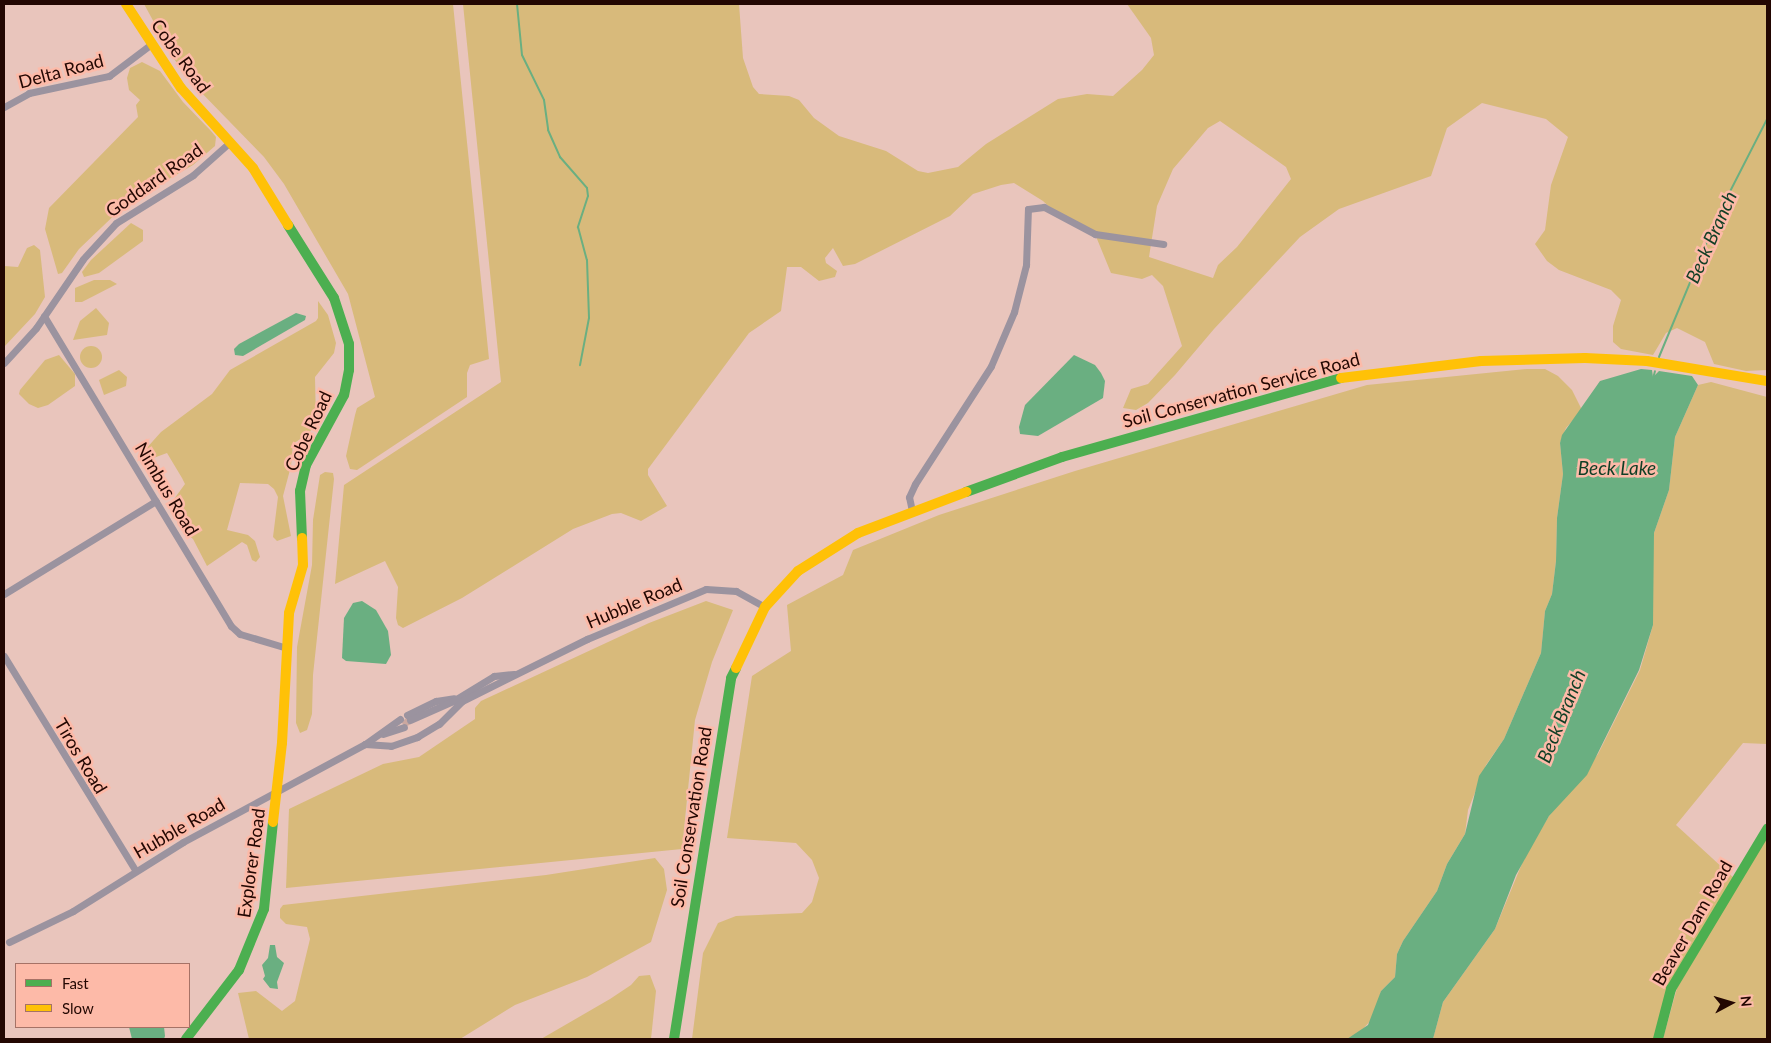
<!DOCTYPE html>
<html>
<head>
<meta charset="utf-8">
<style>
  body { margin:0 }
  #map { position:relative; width:1771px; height:1043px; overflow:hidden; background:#e9c5bc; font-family:Lato,sans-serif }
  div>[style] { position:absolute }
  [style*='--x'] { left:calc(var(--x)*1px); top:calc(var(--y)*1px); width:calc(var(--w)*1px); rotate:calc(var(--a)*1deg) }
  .green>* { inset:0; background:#d8ba7b }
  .round { border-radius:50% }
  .water>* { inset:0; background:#6aaf81 }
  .stream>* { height:2px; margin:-1px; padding:0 1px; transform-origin:1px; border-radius:1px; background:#6aaf81 }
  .street-tunnel>* { height:7px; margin-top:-3.5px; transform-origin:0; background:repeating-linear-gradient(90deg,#cba8a0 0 7px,transparent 0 10.5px) }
  .street>* { height:7px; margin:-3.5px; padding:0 3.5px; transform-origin:3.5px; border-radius:3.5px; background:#9b939f }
  .fast>* { height:10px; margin:-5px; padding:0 5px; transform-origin:5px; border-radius:5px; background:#4caf50 }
  .slow>* { height:10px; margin:-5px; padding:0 5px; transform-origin:5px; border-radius:5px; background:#ffc107 }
  span { translate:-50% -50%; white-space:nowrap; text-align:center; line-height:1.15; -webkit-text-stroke:5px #fdbaa8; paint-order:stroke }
  .street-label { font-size:18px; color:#230702 }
  .water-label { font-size:19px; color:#103e25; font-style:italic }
  .frame { position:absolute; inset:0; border:5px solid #230702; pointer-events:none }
  .legend { position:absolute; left:15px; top:963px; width:175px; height:65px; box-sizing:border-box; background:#fdbaa8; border:1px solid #a67266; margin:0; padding:6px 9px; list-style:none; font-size:15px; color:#230702 }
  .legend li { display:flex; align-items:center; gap:10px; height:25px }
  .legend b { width:25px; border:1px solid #a67266 }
  .north { position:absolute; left:1706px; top:978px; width:50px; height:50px; -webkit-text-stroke:4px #fdbaa8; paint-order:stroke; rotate:84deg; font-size:14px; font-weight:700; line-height:20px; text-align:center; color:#230702 }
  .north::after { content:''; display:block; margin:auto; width:18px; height:22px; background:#230702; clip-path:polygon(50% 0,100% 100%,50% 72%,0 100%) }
</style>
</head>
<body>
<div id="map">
  <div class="green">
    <i style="clip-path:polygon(144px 4px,453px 4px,489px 359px,470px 365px,467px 373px,467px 397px,357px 470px,350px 469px,346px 456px,355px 415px,357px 408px,375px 397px,348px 294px,284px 184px,264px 157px,194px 85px,174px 59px)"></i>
    <i style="clip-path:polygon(evenodd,463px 4px,739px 4px,743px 58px,753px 87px,759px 94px,789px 96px,799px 100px,814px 118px,839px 136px,886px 151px,918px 171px,928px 173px,958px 167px,986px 144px,1058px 99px,1087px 94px,1113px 96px,1142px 70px,1154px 55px,1151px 38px,1127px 4px,1767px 4px,1767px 370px,1746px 371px,1714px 364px,1705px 342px,1677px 328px,1666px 333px,1653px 355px,1621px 349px,1613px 342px,1613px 326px,1621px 300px,1611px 290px,1559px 270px,1547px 261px,1535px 244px,1545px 230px,1551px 185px,1568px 137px,1546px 119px,1482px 103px,1447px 128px,1431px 176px,1339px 209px,1300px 237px,1214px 329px,1175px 375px,1148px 403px,1136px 410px,1123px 408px,1131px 389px,1148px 384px,1182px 346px,1163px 286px,1152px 275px,1142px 279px,1111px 273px,1095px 234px,1061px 218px,1043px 201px,1014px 183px,1001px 185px,973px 194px,950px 216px,855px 264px,843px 266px,833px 248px,825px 258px,826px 263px,837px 271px,835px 277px,819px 281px,801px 267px,787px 267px,781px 311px,749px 333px,648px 469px,648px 475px,667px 506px,641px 521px,621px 513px,612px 514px,573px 529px,462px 598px,403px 628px,398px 625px,396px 618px,398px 587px,385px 561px,335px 584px,344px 485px,501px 382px,463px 4px,1220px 121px,1286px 167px,1291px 179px,1237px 247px,1218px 265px,1213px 278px,1149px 257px,1157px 206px,1173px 169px,1208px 128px,1220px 121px)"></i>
    <i style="clip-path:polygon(142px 62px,160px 71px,183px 102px,211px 131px,216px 137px,215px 146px,193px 165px,126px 204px,79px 249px,62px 273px,58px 274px,45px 229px,49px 208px,138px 117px,136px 105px,140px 100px,129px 90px,127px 78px,130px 68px)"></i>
    <i style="clip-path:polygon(131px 223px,143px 230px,143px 241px,99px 273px,84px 277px,82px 272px,91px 260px)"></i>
    <i style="clip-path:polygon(34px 245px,40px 250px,45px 297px,35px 314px,4px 347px,4px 266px,18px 267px,27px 248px)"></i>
    <i style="clip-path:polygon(94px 280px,110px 280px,117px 284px,82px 302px,75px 302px,75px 288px)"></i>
    <i style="clip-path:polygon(318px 301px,328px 315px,336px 343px,334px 353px,315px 377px,316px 423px,309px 433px,293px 444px,291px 466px,283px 496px,291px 536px,277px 541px,273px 537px,278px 497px,274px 489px,268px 484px,240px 483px,227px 530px,248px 535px,255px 541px,260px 557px,256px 562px,252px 560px,247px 545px,242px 542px,207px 566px,193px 539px,183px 531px,172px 511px,174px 499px,185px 484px,182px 478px,167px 453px,148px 460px,144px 451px,161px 432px,212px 394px,230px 370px,316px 321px,318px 318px)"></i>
    <i style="clip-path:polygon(96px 308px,109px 323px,107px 335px,73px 340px,80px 321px)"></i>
    <i class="round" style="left:80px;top:346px;width:22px;height:22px"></i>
    <i style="clip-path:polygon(59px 355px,75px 374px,75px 386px,48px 405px,38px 408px,29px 404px,19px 394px,20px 390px,45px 360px)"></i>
    <i style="clip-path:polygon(1527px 369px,1545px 369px,1558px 376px,1572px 390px,1582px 410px,1566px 428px,1560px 443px,1563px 474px,1557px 518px,1556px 561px,1552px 594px,1545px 611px,1541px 653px,1504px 739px,1486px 765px,1468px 810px,1465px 834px,1447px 864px,1437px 891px,1403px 941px,1397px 954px,1395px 977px,1381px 991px,1374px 1017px,1359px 1033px,1347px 1039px,692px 1039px,703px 953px,718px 923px,736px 916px,802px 913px,812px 902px,819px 878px,812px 860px,796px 843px,727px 838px,752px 676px,791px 651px,787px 605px,843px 575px,853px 550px,939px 515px,1075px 471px,1367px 385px)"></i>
    <i style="clip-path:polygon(119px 370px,127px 377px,126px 386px,104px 395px,99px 380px)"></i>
    <i style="clip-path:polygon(1711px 382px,1767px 397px,1767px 744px,1743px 743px,1676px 825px,1736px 880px,1671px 989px,1658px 1039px,1433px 1039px,1443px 1002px,1495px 929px,1526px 854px,1549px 816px,1598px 754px,1640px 670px,1653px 625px,1652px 552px,1654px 533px,1669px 490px,1675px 437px,1698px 385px)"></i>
    <i style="clip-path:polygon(325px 472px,333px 473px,334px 479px,313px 675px,312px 714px,307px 730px,300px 733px,296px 723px,297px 647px,312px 565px,313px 520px,320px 475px)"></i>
    <i style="clip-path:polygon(706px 601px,733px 610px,712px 662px,695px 720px,682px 849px,286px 888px,289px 809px,383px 764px,419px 757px,475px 719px,475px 708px,481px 701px,649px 623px)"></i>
    <i style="clip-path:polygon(1767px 835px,1767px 1039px,1663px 1039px,1677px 988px)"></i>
    <i style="clip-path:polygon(655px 858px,664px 869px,667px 890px,651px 942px,587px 977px,515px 1005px,460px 1039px,249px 1039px,238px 993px,256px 991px,282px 1011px,295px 1001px,310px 939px,307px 927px,286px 924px,280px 918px,280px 909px,283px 905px,546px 875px)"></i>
    <i style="clip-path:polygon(650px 975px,656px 991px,651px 1039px,541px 1039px,610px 999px,631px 985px,639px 976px)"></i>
  </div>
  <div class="water">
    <i style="clip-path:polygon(296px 313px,306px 316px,305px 320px,243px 356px,235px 355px,234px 349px,239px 344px)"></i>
    <i style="clip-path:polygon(1074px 355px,1095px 365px,1101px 373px,1105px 381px,1103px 398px,1038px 436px,1020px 434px,1019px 427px,1025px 405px)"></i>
    <i style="clip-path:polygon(1641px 369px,1652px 370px,1653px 377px,1659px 371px,1692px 376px,1698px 385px,1675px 437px,1669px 490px,1654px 533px,1653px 625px,1639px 670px,1587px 775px,1549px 816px,1516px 875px,1495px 929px,1443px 1002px,1433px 1039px,1347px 1039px,1368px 1025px,1381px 991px,1395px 977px,1397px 954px,1403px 941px,1437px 891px,1447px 864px,1465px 834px,1479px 776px,1504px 739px,1541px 653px,1545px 611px,1552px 594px,1556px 561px,1557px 518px,1563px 474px,1560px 443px,1562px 435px,1600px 381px)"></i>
    <i style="clip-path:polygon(362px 601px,376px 610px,388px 631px,391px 655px,386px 664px,346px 661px,342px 658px,344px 618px,353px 603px)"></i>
    <i style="clip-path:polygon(270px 945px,275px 945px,277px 957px,284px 963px,277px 982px,278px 989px,270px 988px,263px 979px,265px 976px,262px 965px,268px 958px)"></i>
    <i style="clip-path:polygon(129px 1027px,164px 1027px,165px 1036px,164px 1039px,132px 1039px)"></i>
  </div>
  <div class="stream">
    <i style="--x:517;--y:4;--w:51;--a:84.4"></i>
    <i style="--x:522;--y:55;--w:50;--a:63.9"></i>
    <i style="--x:544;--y:100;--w:30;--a:82"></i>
    <i style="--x:548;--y:130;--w:30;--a:66"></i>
    <i style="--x:560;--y:157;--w:41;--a:48.9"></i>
    <i style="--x:587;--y:188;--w:8;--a:83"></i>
    <i style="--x:588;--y:196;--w:33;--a:108"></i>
    <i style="--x:578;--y:227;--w:34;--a:75"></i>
    <i style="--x:587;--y:260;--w:58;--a:88"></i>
    <i style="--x:589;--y:318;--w:48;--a:100.8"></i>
    <i style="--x:1659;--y:357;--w:156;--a:-67.4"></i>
    <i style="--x:1719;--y:213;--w:106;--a:-62.9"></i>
    <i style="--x:1653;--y:379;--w:8;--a:-76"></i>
  </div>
  <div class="street-tunnel">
    <i style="--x:403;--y:724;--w:8;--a:-30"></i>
  </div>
  <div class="street">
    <i style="--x:4;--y:107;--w:29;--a:-29"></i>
    <i style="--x:29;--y:93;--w:82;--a:-12"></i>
    <i style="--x:109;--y:76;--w:51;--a:-37.1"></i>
    <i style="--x:44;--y:316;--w:362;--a:58.9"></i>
    <i style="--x:231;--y:626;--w:12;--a:42"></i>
    <i style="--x:240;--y:634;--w:49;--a:16.6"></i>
    <i style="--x:4;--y:363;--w:47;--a:-47.6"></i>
    <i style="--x:36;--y:328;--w:83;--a:-55.7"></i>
    <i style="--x:83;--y:259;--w:49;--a:-47.5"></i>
    <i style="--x:116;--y:223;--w:91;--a:-31.9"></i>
    <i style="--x:193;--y:175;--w:50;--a:-41.7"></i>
    <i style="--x:912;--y:511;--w:14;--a:-102"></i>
    <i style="--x:909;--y:497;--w:14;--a:-65"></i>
    <i style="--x:915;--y:484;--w:140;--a:-57.2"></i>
    <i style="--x:991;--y:366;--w:59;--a:-66.9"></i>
    <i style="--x:1014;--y:312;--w:49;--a:-75.7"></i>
    <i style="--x:1026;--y:265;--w:56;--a:-88"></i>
    <i style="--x:1028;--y:209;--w:16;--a:-7"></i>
    <i style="--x:1044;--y:207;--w:58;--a:27.9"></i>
    <i style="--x:1095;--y:234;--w:69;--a:8.4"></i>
    <i style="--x:4;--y:594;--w:178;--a:-31.5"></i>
    <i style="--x:4;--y:656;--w:251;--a:58.5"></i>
    <i style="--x:407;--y:715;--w:32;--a:-26"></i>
    <i style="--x:436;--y:701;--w:18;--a:-9"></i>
    <i style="--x:410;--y:720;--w:47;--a:-23.8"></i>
    <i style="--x:453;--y:701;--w:48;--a:-31.4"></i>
    <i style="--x:494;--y:676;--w:20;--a:-6"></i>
    <i style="--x:383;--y:734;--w:22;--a:-18"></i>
    <i style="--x:365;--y:744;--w:26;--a:4"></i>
    <i style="--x:391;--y:746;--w:28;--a:-19"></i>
    <i style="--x:417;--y:737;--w:26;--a:-31"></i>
    <i style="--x:439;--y:724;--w:33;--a:-45"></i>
    <i style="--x:462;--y:701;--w:140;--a:-26.4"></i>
    <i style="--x:587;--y:639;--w:129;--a:-22.8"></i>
    <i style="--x:706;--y:589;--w:30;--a:4"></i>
    <i style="--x:736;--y:591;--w:33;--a:29"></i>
    <i style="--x:9;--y:942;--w:71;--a:-25.8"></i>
    <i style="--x:73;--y:911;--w:130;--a:-32.1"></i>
    <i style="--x:183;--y:842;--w:207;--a:-28.3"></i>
    <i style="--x:365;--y:744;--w:43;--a:-35.5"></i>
  </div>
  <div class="fast">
    <i style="--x:288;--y:225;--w:86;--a:57.8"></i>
    <i style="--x:334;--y:298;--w:48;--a:71.9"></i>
    <i style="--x:349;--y:344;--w:26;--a:90"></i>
    <i style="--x:349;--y:370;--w:25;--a:101"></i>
    <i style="--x:344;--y:395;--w:80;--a:118.5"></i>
    <i style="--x:306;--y:465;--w:27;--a:103"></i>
    <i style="--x:300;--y:491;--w:47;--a:87.6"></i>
    <i style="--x:966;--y:492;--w:102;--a:-20"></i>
    <i style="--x:1062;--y:457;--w:290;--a:-15.8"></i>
    <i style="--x:186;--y:1039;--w:87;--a:-52.5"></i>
    <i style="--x:239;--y:970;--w:66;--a:-67.7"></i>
    <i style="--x:264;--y:909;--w:87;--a:-84.1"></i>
    <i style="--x:674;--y:1039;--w:365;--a:-81"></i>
    <i style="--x:731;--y:678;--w:11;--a:-63"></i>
    <i style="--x:1658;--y:1039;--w:52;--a:-75.4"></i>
    <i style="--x:1671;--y:989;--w:187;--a:-59"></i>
  </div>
  <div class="slow">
    <i style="--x:126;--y:4;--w:100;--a:56.8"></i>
    <i style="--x:181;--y:88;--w:108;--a:48"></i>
    <i style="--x:253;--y:168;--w:67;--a:58.4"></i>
    <i style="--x:1341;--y:378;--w:141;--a:-6.9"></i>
    <i style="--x:1481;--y:361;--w:104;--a:-1.7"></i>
    <i style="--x:1585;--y:358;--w:62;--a:2.8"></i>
    <i style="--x:1647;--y:361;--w:122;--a:9.5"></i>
    <i style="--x:736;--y:668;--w:68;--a:-64.6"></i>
    <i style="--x:765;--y:607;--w:49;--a:-47.5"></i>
    <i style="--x:798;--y:571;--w:71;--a:-32.3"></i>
    <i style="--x:858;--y:533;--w:116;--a:-20.8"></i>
    <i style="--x:273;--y:822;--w:80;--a:-83.5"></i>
    <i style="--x:282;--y:743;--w:130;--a:-86.9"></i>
    <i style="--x:289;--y:613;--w:50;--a:-73.7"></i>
    <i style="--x:303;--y:565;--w:27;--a:-92"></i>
  </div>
  <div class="street-label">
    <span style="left:181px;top:56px;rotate:54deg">Cobe Road</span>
    <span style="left:61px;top:71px;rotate:-15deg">Delta Road</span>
    <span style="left:154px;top:180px;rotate:-35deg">Goddard Road</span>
    <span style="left:1241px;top:390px;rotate:-15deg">Soil Conservation Service Road</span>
    <span style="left:308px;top:431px;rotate:-65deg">Cobe Road</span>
    <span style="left:167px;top:489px;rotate:59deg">Nimbus Road</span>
    <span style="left:634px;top:603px;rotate:-23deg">Hubble Road</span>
    <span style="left:81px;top:756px;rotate:59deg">Tiros Road</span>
    <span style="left:691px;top:817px;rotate:-81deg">Soil Conservation Road</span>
    <span style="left:179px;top:828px;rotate:-30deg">Hubble Road</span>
    <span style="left:251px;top:863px;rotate:-82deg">Explorer Road</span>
    <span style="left:1692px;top:923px;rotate:-60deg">Beaver Dam Road</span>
  </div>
  <div class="water-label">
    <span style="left:1711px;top:237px;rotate:-66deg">Beck Branch</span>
    <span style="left:1617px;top:468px">Beck Lake</span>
    <span style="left:1561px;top:716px;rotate:-68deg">Beck Branch</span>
  </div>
  <div class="frame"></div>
  <ul class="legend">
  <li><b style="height:6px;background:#4caf50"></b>Fast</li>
  <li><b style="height:6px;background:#ffc107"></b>Slow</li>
  </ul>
  <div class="north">N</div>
</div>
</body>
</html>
